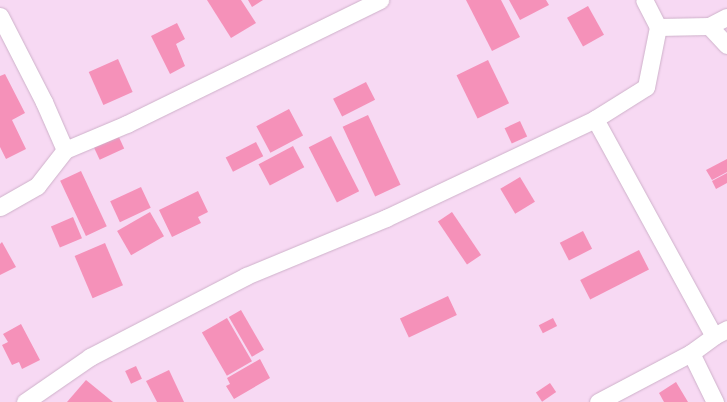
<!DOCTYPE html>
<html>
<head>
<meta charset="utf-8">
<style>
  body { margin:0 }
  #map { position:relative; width:727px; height:402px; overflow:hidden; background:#f7d9f3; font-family:Commissioner,sans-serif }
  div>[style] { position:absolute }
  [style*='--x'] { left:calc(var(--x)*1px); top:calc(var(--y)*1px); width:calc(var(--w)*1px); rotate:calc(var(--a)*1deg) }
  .building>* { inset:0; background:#f591b9; transform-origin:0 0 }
  .roads { filter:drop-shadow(0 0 1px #ceb1ca) drop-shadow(0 0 1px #ceb1ca) }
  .minor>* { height:17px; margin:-8.5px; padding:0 8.5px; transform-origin:8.5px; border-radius:8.5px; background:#fff }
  span { translate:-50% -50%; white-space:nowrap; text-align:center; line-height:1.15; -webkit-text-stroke:4px #fff; paint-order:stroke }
</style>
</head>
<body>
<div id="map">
  <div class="building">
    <i style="clip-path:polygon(207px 0,241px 0,256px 23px,231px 38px)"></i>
    <i style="clip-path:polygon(248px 0,263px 0,252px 7px)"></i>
    <i style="clip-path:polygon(466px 0,501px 0,520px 37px,492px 51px)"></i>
    <i style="clip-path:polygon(509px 0,546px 0,549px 5px,520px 20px)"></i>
    <i style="left:588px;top:6px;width:33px;height:24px;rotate:61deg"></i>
    <i style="clip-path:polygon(177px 23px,185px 39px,176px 44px,185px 66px,170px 74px,151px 36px)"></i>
    <i style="left:118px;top:59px;width:36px;height:32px;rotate:66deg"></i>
    <i style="left:488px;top:60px;width:48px;height:35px;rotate:64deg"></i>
    <i style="clip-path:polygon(5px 74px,25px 113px,12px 120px,26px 149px,6px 159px,0 147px,0 76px)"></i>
    <i style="left:366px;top:82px;width:20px;height:37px;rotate:63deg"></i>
    <i style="left:289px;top:109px;width:30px;height:37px;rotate:62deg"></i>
    <i style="left:368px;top:115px;width:77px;height:28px;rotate:65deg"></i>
    <i style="left:520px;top:121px;width:17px;height:17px;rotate:65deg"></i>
    <i style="left:117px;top:133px;width:17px;height:27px;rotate:65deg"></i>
    <i style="left:331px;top:136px;width:62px;height:25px;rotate:63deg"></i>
    <i style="left:256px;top:142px;width:16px;height:34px;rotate:63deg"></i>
    <i style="left:293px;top:146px;width:24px;height:39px;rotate:62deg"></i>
    <i style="clip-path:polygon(727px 159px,727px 172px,712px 180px,706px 170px)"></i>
    <i style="left:81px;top:171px;width:61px;height:23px;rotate:65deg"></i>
    <i style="clip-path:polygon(727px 173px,727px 183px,716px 189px,712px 181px)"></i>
    <i style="left:520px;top:177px;width:29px;height:23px;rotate:59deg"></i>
    <i style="left:141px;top:187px;width:23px;height:34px;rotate:65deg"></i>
    <i style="clip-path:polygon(198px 191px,208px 212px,198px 217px,201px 223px,172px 237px,159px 210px)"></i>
    <i style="left:150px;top:212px;width:28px;height:38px;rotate:60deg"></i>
    <i style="left:452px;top:212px;width:52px;height:17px;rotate:56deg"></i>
    <i style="left:73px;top:217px;width:23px;height:24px;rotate:67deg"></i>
    <i style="left:583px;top:231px;width:20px;height:26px;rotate:63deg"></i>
    <i style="clip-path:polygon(2px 242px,16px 267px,0 275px,0 244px)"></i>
    <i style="left:105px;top:243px;width:46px;height:33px;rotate:67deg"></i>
    <i style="left:639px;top:250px;width:22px;height:66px;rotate:63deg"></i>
    <i style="left:448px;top:296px;width:21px;height:53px;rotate:65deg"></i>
    <i style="left:241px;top:310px;width:46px;height:14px;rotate:60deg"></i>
    <i style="left:227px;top:318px;width:50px;height:29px;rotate:60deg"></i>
    <i style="left:553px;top:318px;width:9px;height:16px;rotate:63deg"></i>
    <i style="clip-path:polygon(21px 324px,40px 360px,22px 369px,19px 362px,12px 365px,2px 345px,8px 342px,3px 334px)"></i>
    <i style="clip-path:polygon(260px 359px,270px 378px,234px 399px,226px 386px,230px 384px,227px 378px)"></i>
    <i style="left:136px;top:366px;width:14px;height:12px;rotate:65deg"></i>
    <i style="clip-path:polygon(169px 370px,184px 402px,157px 402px,146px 381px)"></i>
    <i style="clip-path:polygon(86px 380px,113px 402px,67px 402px)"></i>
    <i style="clip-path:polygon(676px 382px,688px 402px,664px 402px,659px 393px)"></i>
    <i style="left:550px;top:383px;width:11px;height:17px;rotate:56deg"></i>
  </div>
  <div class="roads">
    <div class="minor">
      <i style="--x:0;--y:16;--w:97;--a:62.9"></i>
      <i style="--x:44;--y:102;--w:52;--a:66.4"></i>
      <i style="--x:709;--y:26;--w:26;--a:47"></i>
      <i style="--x:658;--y:27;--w:51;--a:-1.1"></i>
      <i style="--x:709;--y:26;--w:20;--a:-27"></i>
      <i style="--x:595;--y:119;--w:247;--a:61.3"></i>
      <i style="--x:0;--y:207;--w:43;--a:-29.6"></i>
      <i style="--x:37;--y:186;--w:46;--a:-52.1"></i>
      <i style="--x:65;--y:150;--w:67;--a:-22.8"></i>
      <i style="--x:127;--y:124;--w:282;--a:-26.1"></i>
      <i style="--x:691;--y:353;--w:55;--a:63.9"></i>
      <i style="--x:25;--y:402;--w:79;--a:-34.7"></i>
      <i style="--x:90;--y:357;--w:176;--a:-27.4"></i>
      <i style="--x:246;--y:276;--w:152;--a:-22.5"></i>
      <i style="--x:386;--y:218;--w:231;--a:-25.3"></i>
      <i style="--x:595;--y:119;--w:60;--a:-32.1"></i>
      <i style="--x:646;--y:87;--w:61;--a:-78.7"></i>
      <i style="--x:658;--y:27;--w:30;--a:-117"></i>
      <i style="--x:598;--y:402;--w:105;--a:-27.8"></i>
      <i style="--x:691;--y:353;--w:29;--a:-36"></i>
      <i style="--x:714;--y:336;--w:15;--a:-28"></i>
    </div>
  </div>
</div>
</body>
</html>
